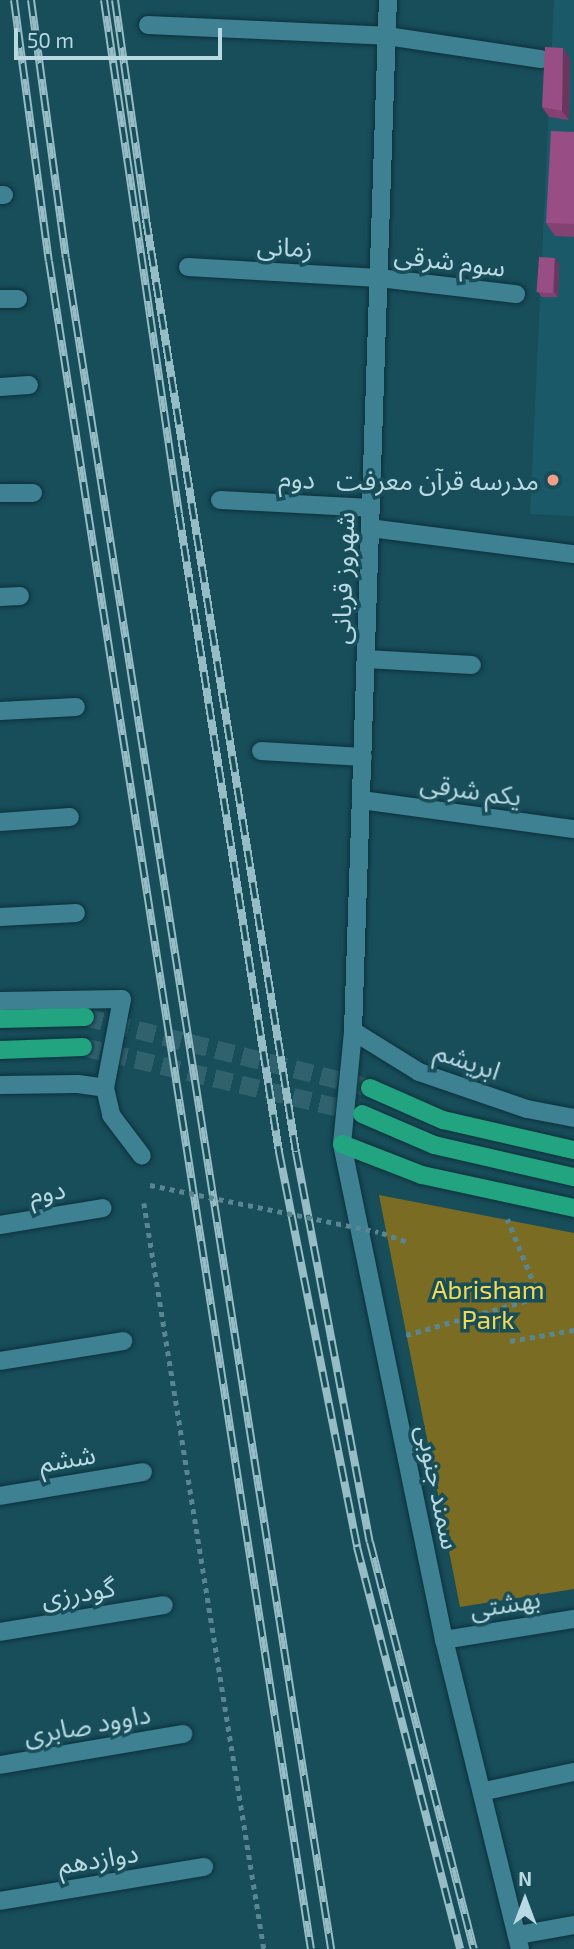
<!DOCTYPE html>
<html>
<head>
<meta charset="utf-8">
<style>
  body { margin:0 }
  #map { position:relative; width:574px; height:1949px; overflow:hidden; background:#184d5a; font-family:"Exo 2","Noto Sans Arabic",sans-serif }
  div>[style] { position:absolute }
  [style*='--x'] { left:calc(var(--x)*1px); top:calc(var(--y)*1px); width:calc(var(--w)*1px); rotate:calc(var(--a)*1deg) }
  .built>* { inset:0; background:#1a5a68 }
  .green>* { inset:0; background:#7b6c24 }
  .primary-tunnel>* { height:18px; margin-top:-9px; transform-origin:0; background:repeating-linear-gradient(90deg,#30626e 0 18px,transparent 0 27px) }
  .path>* { height:4.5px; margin-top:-2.25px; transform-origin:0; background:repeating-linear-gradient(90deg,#5a8692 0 5px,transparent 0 10px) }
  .roads { filter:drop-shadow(0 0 2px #0c313a) drop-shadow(0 0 2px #0c313a) }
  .minor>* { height:18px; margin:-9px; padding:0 9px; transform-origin:9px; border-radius:9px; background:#3d8193 }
  .tertiary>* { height:18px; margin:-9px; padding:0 9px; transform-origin:9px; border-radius:9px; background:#3d8193 }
  .primary>* { height:18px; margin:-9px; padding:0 9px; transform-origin:9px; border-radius:9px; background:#23a481 }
  .rail>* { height:8px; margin-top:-4px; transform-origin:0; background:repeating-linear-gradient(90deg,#184d5a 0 16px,#96bcc5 0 32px); box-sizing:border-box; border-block:2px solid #96bcc5 }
  .path-bridge>* { height:4.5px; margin-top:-2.25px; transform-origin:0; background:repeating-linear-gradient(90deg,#5a8692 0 5px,transparent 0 10px) }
  .wall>* { inset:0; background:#834272 }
  .shaded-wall>* { inset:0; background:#6a365d }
  .building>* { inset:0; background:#984d85; transform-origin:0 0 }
  .dots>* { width:19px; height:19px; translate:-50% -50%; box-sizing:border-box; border:4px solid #184d5a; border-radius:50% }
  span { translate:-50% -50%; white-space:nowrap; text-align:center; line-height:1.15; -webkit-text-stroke:7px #184d5a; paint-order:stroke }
  .street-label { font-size:26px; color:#b8d9e2 }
  .poi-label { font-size:26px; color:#b8d9e2 }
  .right { translate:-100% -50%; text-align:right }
  .park-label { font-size:26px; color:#f4d952 }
  .north { position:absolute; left:490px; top:1865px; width:70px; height:70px; -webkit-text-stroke:5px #184d5a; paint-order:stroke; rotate:0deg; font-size:19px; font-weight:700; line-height:28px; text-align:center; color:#b8d9e2 }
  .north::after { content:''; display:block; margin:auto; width:24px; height:32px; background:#b8d9e2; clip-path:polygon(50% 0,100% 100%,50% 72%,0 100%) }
  .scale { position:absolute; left:14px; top:28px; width:208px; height:32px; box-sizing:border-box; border:4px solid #b8d9e2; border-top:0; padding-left:9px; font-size:21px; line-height:24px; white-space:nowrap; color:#b8d9e2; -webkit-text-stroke:5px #184d5a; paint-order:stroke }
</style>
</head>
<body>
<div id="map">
  <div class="built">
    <i style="clip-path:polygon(554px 0,574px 0,574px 516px,530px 514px)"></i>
  </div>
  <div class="green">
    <i style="clip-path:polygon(379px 1195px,574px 1233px,574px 1589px,460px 1607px)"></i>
  </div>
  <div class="primary-tunnel">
    <i style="--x:85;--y:1017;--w:294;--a:14"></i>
    <i style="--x:83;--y:1047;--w:284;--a:13.4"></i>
  </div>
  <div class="path">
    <i style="--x:144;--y:1203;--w:756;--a:80.86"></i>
    <i style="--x:382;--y:1233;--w:28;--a:19"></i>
    <i style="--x:406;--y:1335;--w:138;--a:-15.9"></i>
    <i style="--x:539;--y:1297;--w:84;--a:-112.3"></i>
    <i style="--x:510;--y:1341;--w:65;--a:-9.8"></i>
  </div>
  <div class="roads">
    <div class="minor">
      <i style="--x:148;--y:25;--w:239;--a:2.6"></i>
      <i style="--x:387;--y:36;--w:156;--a:8.5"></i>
      <i style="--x:0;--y:195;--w:4;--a:0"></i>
      <i style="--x:188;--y:267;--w:191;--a:3.3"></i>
      <i style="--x:379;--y:278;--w:138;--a:6.7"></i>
      <i style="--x:0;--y:299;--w:18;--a:0"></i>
      <i style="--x:0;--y:387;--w:29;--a:-4"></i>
      <i style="--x:0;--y:493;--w:33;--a:0"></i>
      <i style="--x:220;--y:500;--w:151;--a:3"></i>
      <i style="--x:370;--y:528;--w:206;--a:7.3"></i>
      <i style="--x:0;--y:597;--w:20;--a:-3"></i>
      <i style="--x:366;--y:659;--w:106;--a:3.2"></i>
      <i style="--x:0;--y:711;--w:76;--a:-3"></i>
      <i style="--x:261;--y:751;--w:102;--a:3.4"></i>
      <i style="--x:361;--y:800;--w:215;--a:7.8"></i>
      <i style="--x:0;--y:822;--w:70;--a:-4.1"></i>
      <i style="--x:0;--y:917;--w:76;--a:-3"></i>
      <i style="--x:0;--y:1001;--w:122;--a:-0.9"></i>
      <i style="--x:122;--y:999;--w:91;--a:100.8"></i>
      <i style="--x:105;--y:1088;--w:28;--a:77"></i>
      <i style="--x:111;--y:1115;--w:51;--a:52.9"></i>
      <i style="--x:0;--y:1085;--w:78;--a:-0.7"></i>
      <i style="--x:78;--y:1084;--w:27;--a:8"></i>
      <i style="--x:0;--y:1225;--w:104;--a:-9.4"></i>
      <i style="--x:0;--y:1361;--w:125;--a:-9.2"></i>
      <i style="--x:0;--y:1496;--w:145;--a:-9.5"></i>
      <i style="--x:0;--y:1632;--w:166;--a:-9.3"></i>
      <i style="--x:0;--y:1765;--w:186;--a:-9.6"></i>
      <i style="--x:485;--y:1791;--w:91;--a:-12.1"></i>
      <i style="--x:0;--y:1901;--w:207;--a:-9.5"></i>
      <i style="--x:518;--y:1935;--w:57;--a:-10.1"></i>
      <i style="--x:520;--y:1949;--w:318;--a:-103.8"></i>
      <i style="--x:444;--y:1640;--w:506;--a:-101.62"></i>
      <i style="--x:342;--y:1144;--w:114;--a:-84.4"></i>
      <i style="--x:353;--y:1031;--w:78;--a:31.8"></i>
      <i style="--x:419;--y:1072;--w:114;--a:18.9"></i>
      <i style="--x:527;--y:1109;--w:48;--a:10.8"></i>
    </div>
    <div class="tertiary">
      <i style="--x:353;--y:1031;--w:1032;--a:-88.06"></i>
      <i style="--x:444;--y:1640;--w:132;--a:-9.2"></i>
    </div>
    <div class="primary">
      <i style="--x:0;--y:1019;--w:85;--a:-1.3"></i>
      <i style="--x:0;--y:1050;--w:83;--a:-2.1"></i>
      <i style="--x:370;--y:1088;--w:80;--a:23.7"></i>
      <i style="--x:443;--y:1120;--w:134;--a:12.9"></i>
      <i style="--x:362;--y:1114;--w:78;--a:23.3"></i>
      <i style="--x:434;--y:1145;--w:144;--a:12.9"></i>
      <i style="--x:342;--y:1144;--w:86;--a:21.2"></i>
      <i style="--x:422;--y:1175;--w:156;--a:12.2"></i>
    </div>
  </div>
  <div class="rail">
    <i style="--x:14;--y:0;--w:263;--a:82.4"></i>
    <i style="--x:49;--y:261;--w:1708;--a:81.18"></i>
    <i style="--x:31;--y:0;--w:260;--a:82.3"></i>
    <i style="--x:66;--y:258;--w:1712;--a:81.09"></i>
    <i style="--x:104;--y:0;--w:519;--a:81.7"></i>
    <i style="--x:179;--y:514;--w:646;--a:81.09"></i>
    <i style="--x:279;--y:1152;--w:403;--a:78.8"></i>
    <i style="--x:357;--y:1547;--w:415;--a:75.6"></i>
    <i style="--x:115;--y:0;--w:221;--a:81.9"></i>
    <i style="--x:146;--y:219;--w:945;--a:80.87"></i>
    <i style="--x:296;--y:1152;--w:397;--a:79.3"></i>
    <i style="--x:370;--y:1542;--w:420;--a:75.7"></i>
  </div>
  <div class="path-bridge">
    <i style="--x:150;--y:1185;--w:233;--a:11.6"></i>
  </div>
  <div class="wall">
    <i style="clip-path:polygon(570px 58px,569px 120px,549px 117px,542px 107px)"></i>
    <i style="clip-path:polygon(574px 132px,574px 237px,555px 236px,546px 223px)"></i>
    <i style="clip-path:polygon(559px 263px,558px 297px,542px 297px,538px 292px)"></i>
  </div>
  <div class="shaded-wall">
    <i style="clip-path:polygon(563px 48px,570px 58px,569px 120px,562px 111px)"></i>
    <i style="clip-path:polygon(555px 258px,559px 263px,558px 297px,554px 292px)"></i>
  </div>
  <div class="building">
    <i style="clip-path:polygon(545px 47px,563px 48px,562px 111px,542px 107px)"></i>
    <i style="clip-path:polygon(551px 131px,574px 132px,574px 224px,546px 223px)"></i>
    <i style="left:539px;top:257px;width:16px;height:35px;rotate:4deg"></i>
  </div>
  <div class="dots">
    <i style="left:553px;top:480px;background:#f39f85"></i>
  </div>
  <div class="street-label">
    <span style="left:285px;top:246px;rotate:3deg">زمانی</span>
    <span style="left:450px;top:260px;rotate:7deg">سوم شرقی</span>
    <span style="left:297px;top:478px;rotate:3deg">دوم</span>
    <span style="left:342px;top:578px;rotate:-88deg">شهروز قربانی</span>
    <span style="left:471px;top:789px;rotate:8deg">یکم شرقی</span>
    <span style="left:468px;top:1060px;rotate:20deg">ابریشم</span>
    <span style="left:47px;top:1191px;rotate:-10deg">دوم</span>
    <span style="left:67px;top:1458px;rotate:-10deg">ششم</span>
    <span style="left:439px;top:1487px;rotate:78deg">سمند جنوبی</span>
    <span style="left:78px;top:1592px;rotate:-9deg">گودرزی</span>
    <span style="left:505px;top:1603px;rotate:-9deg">بهشتی</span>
    <span style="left:87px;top:1724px;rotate:-10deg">داوود صابری</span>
    <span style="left:98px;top:1858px;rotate:-9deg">دوازدهم</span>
  </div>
  <div class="poi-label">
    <span class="right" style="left:539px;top:480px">مدرسه قرآن معرفت</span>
  </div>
  <div class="park-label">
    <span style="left:488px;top:1304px">Abrisham<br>Park</span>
  </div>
  <div class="north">N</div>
  <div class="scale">50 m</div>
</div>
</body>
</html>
